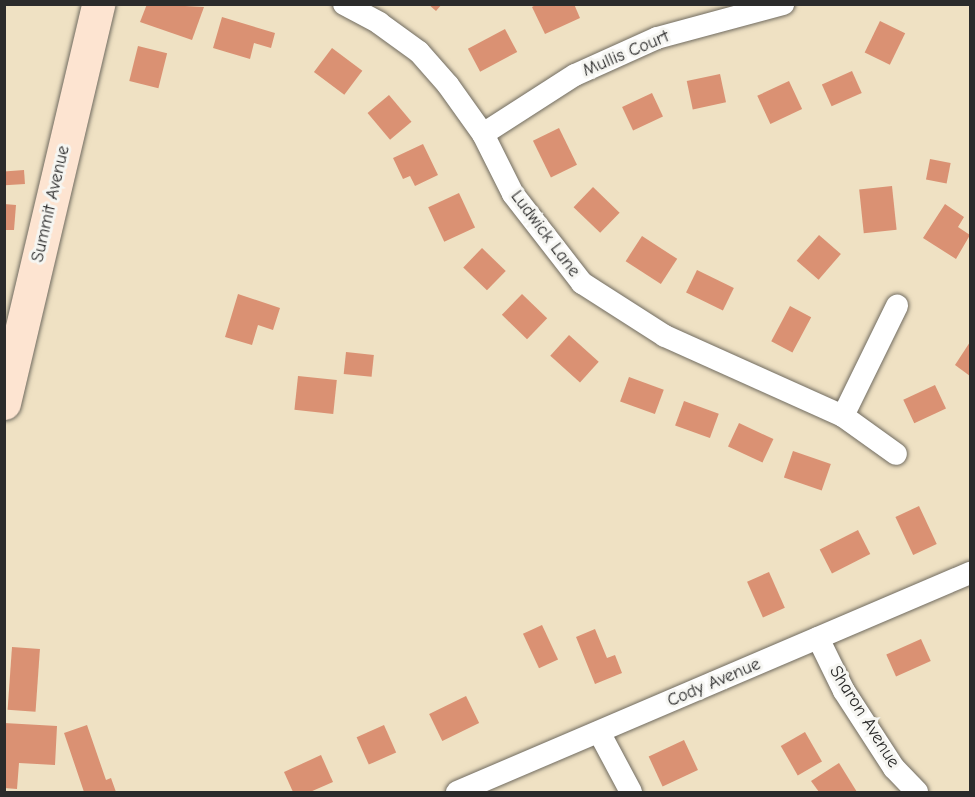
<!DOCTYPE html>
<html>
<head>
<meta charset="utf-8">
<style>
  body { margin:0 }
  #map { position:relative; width:975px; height:797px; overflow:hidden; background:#efe1c3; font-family:"Comic Neue",sans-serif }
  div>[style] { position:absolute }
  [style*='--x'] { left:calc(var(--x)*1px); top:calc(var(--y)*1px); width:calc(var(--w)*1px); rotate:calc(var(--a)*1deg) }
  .building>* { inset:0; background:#da9173; transform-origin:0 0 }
  .roads { filter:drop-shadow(0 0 2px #706b60) drop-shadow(0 0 2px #706b60) }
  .minor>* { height:22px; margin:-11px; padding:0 11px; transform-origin:11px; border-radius:11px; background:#fff }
  .secondary>* { height:33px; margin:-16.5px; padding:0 16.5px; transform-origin:16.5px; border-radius:16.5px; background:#fde4d1 }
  span { translate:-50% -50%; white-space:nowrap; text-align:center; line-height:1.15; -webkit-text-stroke:6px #f6f6f2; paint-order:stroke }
  .street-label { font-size:18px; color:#2b2b2b }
  .frame { position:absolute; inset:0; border:6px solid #2b2b2b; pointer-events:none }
</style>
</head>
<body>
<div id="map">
  <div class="building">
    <i style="clip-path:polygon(147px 4px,204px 7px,192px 40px,140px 22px)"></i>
    <i style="clip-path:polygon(428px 4px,442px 4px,436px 11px)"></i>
    <i style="clip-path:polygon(537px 4px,574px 4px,580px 18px,545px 34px,532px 7px)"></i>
    <i style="clip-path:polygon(222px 17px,275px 33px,271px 48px,254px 43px,250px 59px,213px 48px)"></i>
    <i style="left:880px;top:21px;width:28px;height:35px;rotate:26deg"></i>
    <i style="left:505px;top:29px;width:26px;height:42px;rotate:62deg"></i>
    <i style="left:138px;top:46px;width:30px;height:36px;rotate:14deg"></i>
    <i style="left:332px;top:48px;width:38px;height:30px;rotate:37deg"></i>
    <i style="left:852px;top:71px;width:24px;height:33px;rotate:66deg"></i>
    <i style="left:720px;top:74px;width:29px;height:34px;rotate:78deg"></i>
    <i style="left:789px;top:81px;width:31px;height:35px;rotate:65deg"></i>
    <i style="left:652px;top:93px;width:26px;height:33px;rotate:65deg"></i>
    <i style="left:389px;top:95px;width:35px;height:28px;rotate:50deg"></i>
    <i style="left:559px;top:128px;width:41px;height:29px;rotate:64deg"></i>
    <i style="clip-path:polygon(423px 144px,438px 175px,415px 186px,410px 176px,403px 179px,393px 158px)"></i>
    <i style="left:930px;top:159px;width:21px;height:21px;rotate:11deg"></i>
    <i style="left:24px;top:170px;width:14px;height:20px;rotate:86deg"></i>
    <i style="left:892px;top:186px;width:44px;height:33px;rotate:84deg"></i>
    <i style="left:593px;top:187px;width:37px;height:28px;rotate:44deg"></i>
    <i style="left:459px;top:193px;width:38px;height:34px;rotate:65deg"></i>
    <i style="clip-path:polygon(4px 204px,16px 205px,14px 230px,4px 230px)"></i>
    <i style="clip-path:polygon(945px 204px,964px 217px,958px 227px,970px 235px,956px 259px,923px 238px)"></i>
    <i style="left:819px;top:235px;width:29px;height:34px;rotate:41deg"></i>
    <i style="left:642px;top:236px;width:42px;height:30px;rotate:33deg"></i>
    <i style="left:482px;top:248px;width:33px;height:27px;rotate:44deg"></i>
    <i style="left:697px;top:270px;width:41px;height:25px;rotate:26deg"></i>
    <i style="clip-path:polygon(238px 294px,280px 308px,273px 330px,258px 325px,252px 345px,225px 337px)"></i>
    <i style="left:522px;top:294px;width:35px;height:29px;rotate:44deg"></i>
    <i style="left:790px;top:306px;width:24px;height:40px;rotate:28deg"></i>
    <i style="left:569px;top:335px;width:40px;height:28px;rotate:42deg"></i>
    <i style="clip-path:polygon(970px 342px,970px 376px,955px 365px)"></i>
    <i style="left:346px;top:352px;width:28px;height:22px;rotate:6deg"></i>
    <i style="left:298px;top:376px;width:39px;height:34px;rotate:6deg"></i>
    <i style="left:629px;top:377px;width:37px;height:26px;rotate:20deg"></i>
    <i style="left:935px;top:385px;width:26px;height:35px;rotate:65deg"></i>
    <i style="left:684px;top:401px;width:37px;height:26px;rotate:20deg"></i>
    <i style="left:739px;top:423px;width:38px;height:26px;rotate:25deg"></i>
    <i style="left:793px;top:451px;width:40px;height:28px;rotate:19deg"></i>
    <i style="left:919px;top:506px;width:42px;height:26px;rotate:65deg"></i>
    <i style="left:858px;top:530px;width:27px;height:43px;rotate:63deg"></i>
    <i style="left:769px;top:572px;width:39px;height:24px;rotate:66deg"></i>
    <i style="left:542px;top:625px;width:38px;height:21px;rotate:65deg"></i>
    <i style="clip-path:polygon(595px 629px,607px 658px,615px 655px,622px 673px,595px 684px,576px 637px)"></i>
    <i style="left:921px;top:639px;width:24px;height:38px;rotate:66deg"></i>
    <i style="left:12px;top:647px;width:28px;height:63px;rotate:4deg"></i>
    <i style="left:466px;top:696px;width:30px;height:41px;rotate:64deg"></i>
    <i style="clip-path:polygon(4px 723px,57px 726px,55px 765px,19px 763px,17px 789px,4px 788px)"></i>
    <i style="clip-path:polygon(87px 725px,106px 780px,111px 778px,116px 792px,84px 792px,64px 733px)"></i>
    <i style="left:384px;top:725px;width:30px;height:30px;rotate:66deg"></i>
    <i style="left:805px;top:732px;width:34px;height:28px;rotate:60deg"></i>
    <i style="left:684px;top:740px;width:33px;height:39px;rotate:65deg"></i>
    <i style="clip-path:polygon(321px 755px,333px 782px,310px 792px,293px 792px,284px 772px)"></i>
    <i style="clip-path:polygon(839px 763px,857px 792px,819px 792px,811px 781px)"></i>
  </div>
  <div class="roads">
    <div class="minor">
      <i style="--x:344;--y:4;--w:40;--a:28"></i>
      <i style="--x:379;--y:23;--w:49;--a:35.9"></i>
      <i style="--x:419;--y:52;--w:44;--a:48.7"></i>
      <i style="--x:448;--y:85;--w:60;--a:54.5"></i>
      <i style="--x:483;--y:134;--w:67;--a:63.4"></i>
      <i style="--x:513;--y:194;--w:113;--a:52.2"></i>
      <i style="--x:582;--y:283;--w:98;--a:32.6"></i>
      <i style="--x:665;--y:336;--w:195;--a:24.2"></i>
      <i style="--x:843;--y:416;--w:65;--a:35.6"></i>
      <i style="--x:483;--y:134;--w:109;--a:-32.7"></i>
      <i style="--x:575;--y:75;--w:90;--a:-24.3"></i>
      <i style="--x:657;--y:38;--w:131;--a:-15.1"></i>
      <i style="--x:843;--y:416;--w:123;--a:-63.9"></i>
      <i style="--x:818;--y:638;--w:59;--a:63.9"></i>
      <i style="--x:844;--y:691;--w:92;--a:57"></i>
      <i style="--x:894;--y:768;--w:33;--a:46"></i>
      <i style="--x:599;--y:732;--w:68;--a:61.9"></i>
      <i style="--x:457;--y:792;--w:558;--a:-23.12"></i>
    </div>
    <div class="secondary">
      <i style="--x:4;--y:403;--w:410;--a:-76.7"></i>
    </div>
  </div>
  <div class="street-label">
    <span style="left:626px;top:54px;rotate:-23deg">Mullis Court</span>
    <span style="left:51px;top:204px;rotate:-77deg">Summit Avenue</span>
    <span style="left:545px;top:234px;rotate:53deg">Ludwick Lane</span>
    <span style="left:714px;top:683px;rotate:-23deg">Cody Avenue</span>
    <span style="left:864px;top:717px;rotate:58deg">Sharon Avenue</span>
  </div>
  <div class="frame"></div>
</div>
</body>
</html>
